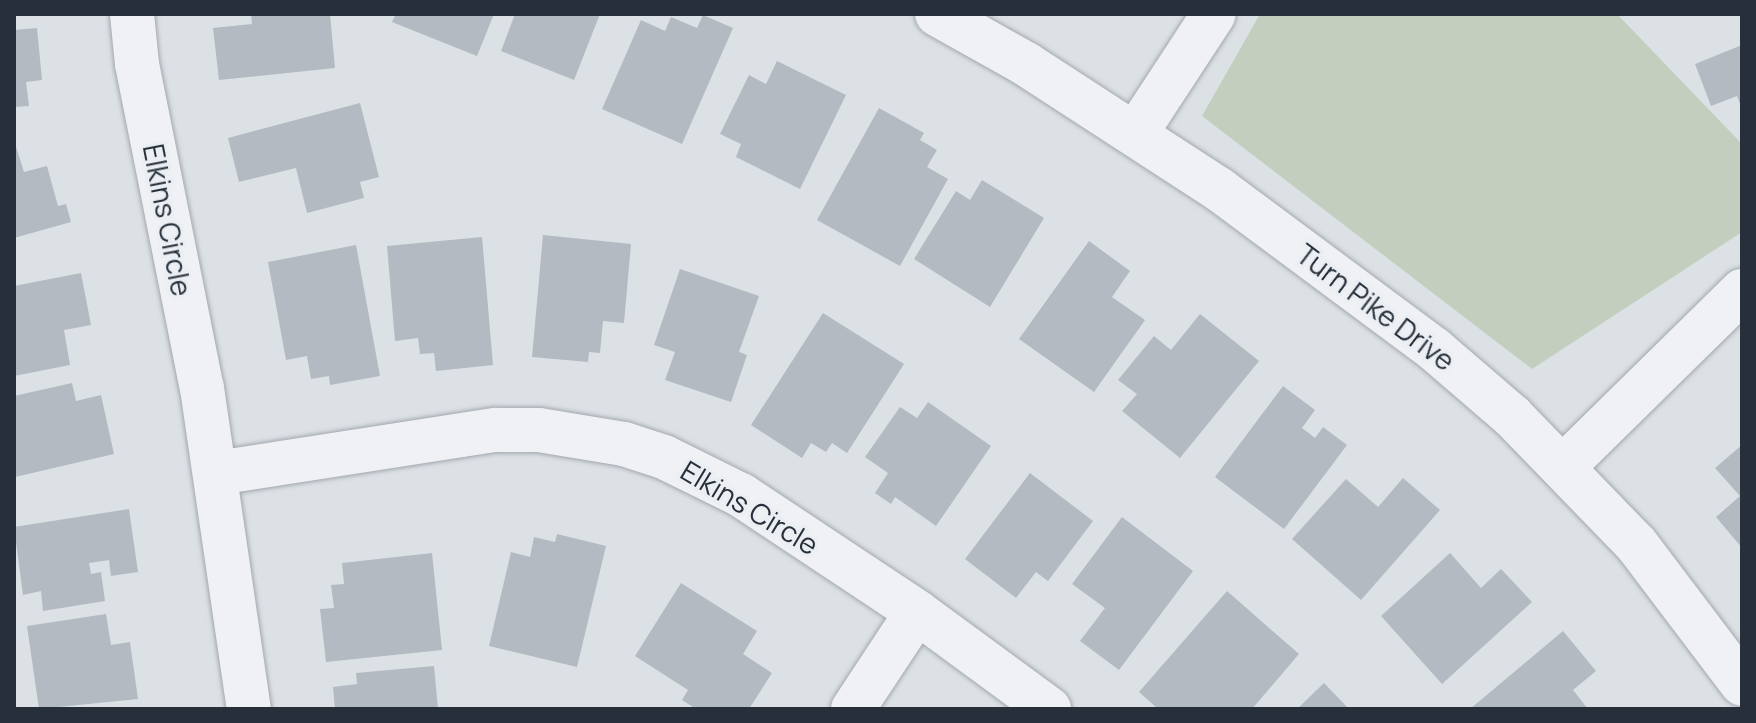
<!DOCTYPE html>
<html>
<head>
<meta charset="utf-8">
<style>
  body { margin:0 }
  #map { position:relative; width:1756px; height:723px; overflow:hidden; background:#dce1e5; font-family:Manrope,sans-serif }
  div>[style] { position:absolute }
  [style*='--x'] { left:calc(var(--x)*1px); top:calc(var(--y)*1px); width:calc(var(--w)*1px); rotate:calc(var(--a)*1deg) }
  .green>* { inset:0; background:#c4cebe }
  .building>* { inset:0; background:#b4bac1 }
  .roads { filter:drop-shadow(0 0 2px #a2a8ae) drop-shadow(0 0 2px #a2a8ae) }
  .street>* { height:44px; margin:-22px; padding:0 22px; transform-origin:22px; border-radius:22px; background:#eff1f4 }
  span { translate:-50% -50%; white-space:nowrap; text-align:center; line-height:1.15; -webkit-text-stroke:7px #ebeff3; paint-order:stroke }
  .street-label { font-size:28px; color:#27303a }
  .frame { position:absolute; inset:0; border:16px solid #27303a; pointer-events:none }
</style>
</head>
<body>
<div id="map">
  <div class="green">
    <i style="clip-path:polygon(1260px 14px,1617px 14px,1742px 144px,1742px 232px,1532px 369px,1202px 116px)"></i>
  </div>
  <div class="building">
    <i style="clip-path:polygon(251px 14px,330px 14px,335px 68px,219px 80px,213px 28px,252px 24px)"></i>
    <i style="clip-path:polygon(396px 14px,494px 14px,477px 56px,392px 22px)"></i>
    <i style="clip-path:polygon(515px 14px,600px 14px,574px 80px,501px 51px)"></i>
    <i style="clip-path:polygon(703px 15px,733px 28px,682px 144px,602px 109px,641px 20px,665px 31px,671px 17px,697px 28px)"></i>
    <i style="clip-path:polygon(37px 28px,42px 80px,26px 82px,29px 106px,14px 107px,14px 30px)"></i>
    <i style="clip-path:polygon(1742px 45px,1742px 109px,1737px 96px,1711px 106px,1695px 64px)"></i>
    <i style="clip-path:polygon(777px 61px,846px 95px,800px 189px,736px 157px,741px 144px,720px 134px,749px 75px,766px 84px)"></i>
    <i style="clip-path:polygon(360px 103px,379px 177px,360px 182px,364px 198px,307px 213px,296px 168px,239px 182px,228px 138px)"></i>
    <i style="clip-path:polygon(879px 108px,924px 133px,920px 140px,937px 150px,927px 167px,948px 179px,900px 266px,817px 220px)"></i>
    <i style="clip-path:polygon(14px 140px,24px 172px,47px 166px,58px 206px,66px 204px,71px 222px,14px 238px)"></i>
    <i style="clip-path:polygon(982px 180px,1044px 218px,990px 307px,914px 259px,956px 191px,970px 200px)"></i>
    <i style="clip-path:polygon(543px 235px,631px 244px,624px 323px,603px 321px,600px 353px,589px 352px,588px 362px,532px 357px)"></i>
    <i style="clip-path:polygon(482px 237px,493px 365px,436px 371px,434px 353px,420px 354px,418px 338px,395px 341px,387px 246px)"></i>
    <i style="clip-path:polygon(1089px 241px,1130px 271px,1112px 297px,1145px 320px,1094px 392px,1019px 339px)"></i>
    <i style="clip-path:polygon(356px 245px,380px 376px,330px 385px,329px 376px,311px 379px,307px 356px,286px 360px,268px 262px)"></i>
    <i style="clip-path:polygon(680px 269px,759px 296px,739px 352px,747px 355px,731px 402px,665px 380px,675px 352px,654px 345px)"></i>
    <i style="clip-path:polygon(81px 273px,91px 325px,64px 330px,70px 365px,14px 376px,14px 286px)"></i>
    <i style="clip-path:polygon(823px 313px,904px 364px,847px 453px,832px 443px,826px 452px,811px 443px,802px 458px,751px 425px)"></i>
    <i style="clip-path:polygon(1200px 314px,1259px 361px,1180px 458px,1122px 411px,1137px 394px,1118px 380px,1154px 336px,1171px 350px)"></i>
    <i style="clip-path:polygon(72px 383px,76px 401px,101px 395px,114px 454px,15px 477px,14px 396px)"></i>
    <i style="clip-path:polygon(1283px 386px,1315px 410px,1302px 428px,1315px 438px,1323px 427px,1347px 445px,1284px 529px,1215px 477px)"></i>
    <i style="clip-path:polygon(928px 402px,991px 446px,936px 526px,895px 497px,891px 504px,875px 493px,888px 473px,865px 457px,900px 407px,917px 418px)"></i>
    <i style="clip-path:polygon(1742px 445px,1742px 548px,1716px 517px,1740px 496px,1715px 468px)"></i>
    <i style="clip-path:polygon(1030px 473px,1093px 521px,1048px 581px,1036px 572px,1016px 598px,965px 559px)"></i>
    <i style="clip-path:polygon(1403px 478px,1440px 510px,1361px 600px,1292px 539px,1346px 479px,1378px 507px)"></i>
    <i style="clip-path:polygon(129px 509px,138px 572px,111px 576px,109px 560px,89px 563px,91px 574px,101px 572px,105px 601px,43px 611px,41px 591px,23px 595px,14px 527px)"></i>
    <i style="clip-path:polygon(1122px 517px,1193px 571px,1119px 670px,1080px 641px,1105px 608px,1072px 584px)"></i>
    <i style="clip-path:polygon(557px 534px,606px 546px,577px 667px,489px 646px,511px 552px,530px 557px,534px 537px,555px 542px)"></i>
    <i style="clip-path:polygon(432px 553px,442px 650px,326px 662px,320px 609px,334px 608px,331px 585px,344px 584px,342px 563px)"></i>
    <i style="clip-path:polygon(1450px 553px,1481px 588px,1501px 569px,1532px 602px,1442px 684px,1381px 616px)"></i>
    <i style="clip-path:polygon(681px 583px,757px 631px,743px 654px,772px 673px,749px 709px,696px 709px,682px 700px,688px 690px,635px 656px)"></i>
    <i style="clip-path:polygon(1227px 591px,1299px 654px,1252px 709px,1158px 709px,1139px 692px)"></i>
    <i style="clip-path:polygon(106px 614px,111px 645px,130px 642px,138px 699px,39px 709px,27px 626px)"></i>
    <i style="clip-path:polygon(1563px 631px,1596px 671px,1573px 690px,1588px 709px,1470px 709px)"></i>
    <i style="clip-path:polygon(434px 666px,438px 709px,335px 709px,333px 687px,357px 684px,356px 673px)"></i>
    <i style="clip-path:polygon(1324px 683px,1349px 709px,1297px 709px)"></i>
  </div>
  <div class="roads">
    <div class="street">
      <i style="--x:132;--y:14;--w:50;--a:84.3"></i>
      <i style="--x:137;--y:64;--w:330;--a:78.7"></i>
      <i style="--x:202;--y:388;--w:324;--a:81.7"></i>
      <i style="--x:937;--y:14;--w:102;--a:29.3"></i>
      <i style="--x:1026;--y:64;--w:231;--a:33"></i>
      <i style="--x:1220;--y:190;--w:267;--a:36.6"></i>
      <i style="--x:1434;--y:349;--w:103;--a:40.7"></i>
      <i style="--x:1512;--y:416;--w:180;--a:45.9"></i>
      <i style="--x:1637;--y:545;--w:174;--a:52.9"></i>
      <i style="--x:1136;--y:133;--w:142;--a:-56.8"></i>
      <i style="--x:1564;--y:466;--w:250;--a:-44.5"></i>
      <i style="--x:217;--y:473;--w:282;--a:-8.8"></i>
      <i style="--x:496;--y:430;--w:43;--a:0"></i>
      <i style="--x:539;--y:430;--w:86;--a:9.4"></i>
      <i style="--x:624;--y:444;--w:42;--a:18"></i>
      <i style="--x:664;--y:457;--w:86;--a:26.3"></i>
      <i style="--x:741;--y:495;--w:211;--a:33.6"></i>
      <i style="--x:917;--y:612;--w:164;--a:36.3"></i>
      <i style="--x:853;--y:709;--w:116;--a:-56.6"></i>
    </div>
  </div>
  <div class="street-label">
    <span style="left:168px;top:220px;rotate:79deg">Elkins Circle</span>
    <span style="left:1376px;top:307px;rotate:37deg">Turn Pike Drive</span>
    <span style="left:750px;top:507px;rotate:31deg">Elkins Circle</span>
  </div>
  <div class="frame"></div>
</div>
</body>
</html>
